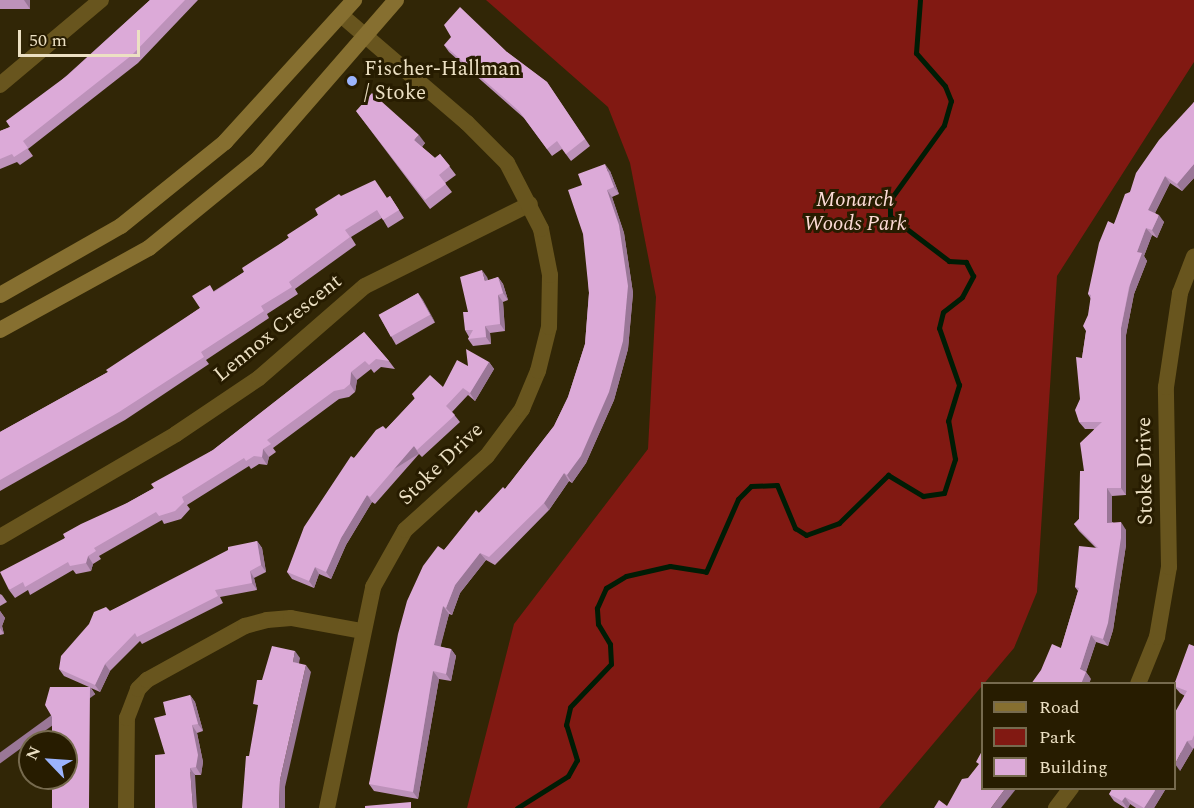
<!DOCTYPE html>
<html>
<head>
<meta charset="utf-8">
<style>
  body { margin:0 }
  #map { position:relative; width:1194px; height:808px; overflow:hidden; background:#312606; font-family:Spectral,serif }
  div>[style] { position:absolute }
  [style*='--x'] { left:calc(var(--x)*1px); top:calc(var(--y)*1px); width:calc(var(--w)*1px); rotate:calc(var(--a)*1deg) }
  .green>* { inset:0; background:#811912 }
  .stream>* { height:5px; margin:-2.5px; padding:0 2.5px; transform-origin:2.5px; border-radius:2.5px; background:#001c05 }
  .minor>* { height:16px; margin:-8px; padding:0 8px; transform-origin:8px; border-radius:8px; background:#68551e }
  .secondary>* { height:16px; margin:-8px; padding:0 8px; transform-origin:8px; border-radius:8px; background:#866f30 }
  .wall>* { inset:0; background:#bd92ba; transform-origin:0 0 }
  .shaded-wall>* { inset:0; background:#9a7797; transform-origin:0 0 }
  .building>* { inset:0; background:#dcaad8; transform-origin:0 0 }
  .dots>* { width:16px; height:16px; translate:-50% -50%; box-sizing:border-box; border:3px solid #271c00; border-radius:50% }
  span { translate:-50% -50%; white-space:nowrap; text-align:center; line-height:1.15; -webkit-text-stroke:6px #271c00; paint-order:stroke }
  .poi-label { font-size:21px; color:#ece0c3 }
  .left { translate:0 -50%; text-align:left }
  .park-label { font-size:21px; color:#fcdbd6; font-style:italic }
  .street-label { font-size:21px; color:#ece0c3 }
  .legend { position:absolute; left:981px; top:682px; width:195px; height:108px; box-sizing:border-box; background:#271c00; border:2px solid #766a4e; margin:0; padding:8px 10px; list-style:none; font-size:18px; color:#ece0c3 }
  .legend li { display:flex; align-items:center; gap:12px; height:30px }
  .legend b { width:30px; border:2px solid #766a4e }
  .north { position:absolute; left:18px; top:730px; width:60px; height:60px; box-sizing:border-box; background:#271c00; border:2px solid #766a4e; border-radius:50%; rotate:295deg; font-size:16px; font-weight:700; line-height:24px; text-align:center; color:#ece0c3 }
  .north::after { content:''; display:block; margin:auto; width:21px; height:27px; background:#9bb4fd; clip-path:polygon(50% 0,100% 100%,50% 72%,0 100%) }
  .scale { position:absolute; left:18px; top:30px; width:122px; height:27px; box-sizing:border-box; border:3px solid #ece0c3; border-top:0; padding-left:8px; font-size:18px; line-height:21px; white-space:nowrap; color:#ece0c3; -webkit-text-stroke:4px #271c00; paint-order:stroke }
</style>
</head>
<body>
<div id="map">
  <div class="green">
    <i style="clip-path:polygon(486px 0,1194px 0,1194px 62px,1057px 276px,1037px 592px,1014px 648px,879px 808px,467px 808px,514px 624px,648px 449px,656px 297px,630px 163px,608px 107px)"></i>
  </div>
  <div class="stream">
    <i style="--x:517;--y:808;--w:60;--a:-32.1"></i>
    <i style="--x:568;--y:776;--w:18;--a:-61"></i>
    <i style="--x:577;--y:760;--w:37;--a:-107"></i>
    <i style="--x:566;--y:725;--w:18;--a:-77"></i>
    <i style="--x:570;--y:707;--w:59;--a:-46.4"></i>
    <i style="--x:611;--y:664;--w:20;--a:-93"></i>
    <i style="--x:610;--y:644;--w:23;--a:-121"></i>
    <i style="--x:598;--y:624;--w:16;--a:-94"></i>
    <i style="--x:597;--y:608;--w:22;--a:-66"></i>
    <i style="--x:606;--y:588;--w:23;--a:-31"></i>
    <i style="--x:626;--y:576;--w:45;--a:-12.8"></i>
    <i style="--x:670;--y:566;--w:36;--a:9"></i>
    <i style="--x:706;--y:572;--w:80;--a:-66.3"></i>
    <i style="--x:738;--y:499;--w:18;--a:-45"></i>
    <i style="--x:751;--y:486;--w:26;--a:-2"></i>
    <i style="--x:777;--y:485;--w:47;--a:67.3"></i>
    <i style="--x:795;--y:528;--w:13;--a:32"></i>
    <i style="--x:806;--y:535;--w:35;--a:-20"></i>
    <i style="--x:839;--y:523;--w:69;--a:-44.4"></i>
    <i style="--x:888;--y:475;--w:41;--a:31"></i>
    <i style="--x:923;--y:496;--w:21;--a:-8"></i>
    <i style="--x:944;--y:493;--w:36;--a:-72"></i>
    <i style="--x:955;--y:459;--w:39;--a:-100"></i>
    <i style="--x:948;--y:421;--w:38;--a:-73"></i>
    <i style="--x:959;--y:385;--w:60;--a:-109.3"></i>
    <i style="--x:939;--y:328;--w:16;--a:-76"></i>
    <i style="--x:943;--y:312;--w:24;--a:-38"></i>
    <i style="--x:962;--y:297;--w:24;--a:-62"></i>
    <i style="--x:973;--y:276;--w:16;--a:-117"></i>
    <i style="--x:966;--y:262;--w:17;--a:-177"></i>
    <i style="--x:949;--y:261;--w:74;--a:-142.7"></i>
    <i style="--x:890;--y:216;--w:16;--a:-90"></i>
    <i style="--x:890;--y:200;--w:92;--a:-54.2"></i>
    <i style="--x:944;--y:125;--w:25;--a:-74"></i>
    <i style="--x:951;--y:101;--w:16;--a:-112"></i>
    <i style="--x:945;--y:86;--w:44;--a:-131.3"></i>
    <i style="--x:916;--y:53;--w:53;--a:-85.7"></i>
  </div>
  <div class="minor">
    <i style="--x:0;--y:85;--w:132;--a:-40.1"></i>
    <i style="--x:0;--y:537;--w:204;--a:-30.3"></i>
    <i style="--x:176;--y:434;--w:100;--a:-34"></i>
    <i style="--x:259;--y:378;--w:140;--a:-41"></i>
    <i style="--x:365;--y:286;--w:184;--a:-26.4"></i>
    <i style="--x:1138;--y:684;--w:51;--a:-68"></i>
    <i style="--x:1157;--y:637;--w:71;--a:-80.3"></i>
    <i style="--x:1169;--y:567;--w:180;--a:-91"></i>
    <i style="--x:1166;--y:387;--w:95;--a:-81.5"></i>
    <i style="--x:1180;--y:293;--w:39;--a:-69"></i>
    <i style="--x:126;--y:808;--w:90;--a:-89.4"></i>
    <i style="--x:127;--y:718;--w:31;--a:-69"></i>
    <i style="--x:138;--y:689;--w:13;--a:-45"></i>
    <i style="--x:147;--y:680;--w:112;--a:-28.9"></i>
    <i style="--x:245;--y:626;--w:23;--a:-15"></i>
    <i style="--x:267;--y:620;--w:24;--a:-5"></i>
    <i style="--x:291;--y:618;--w:72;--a:10.4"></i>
    <i style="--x:327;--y:808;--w:226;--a:-78.2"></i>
    <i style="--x:373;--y:587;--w:65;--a:-60.7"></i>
    <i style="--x:405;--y:530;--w:110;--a:-42.1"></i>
    <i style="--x:487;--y:456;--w:59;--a:-53.3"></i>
    <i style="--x:522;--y:409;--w:41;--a:-67.2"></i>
    <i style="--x:538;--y:371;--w:45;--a:-76"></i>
    <i style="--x:549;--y:327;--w:52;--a:-88.9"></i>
    <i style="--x:550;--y:275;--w:47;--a:-101.1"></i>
    <i style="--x:541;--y:229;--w:74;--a:-117.3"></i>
    <i style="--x:507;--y:163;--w:57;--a:-135"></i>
    <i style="--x:467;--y:123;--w:166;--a:-139.4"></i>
    <i style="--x:1056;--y:808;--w:25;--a:-53"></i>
  </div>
  <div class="secondary">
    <i style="--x:0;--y:295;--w:139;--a:-29.7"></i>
    <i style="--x:121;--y:226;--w:134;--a:-38.9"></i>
    <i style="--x:225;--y:142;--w:192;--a:-47.7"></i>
    <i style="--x:0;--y:330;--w:170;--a:-28.8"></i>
    <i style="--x:149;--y:248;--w:139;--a:-39.2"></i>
    <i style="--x:257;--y:160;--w:212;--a:-49"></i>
  </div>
  <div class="wall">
    <i style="left:0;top:0;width:30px;height:9px"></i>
    <i style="clip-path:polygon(150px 0,198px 0,138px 63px,28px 149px,33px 156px,20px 165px,17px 162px,0 169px,0 131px,10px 127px)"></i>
    <i style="clip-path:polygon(444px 45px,507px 52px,547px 82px,590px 146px,571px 161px,562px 149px,552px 156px,524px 118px,449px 52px)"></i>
    <i style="clip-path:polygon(1194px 102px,1194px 178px,1182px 191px,1170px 183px,1155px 213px,1164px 222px,1157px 238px,1152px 235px,1144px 256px,1147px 261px,1134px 294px,1126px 335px,1126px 495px,1112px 496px,1112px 522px,1126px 530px,1126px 545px,1113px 630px,1108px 646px,1096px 642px,1086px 672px,1091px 679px,1061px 648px,1078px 591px,1075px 587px,1096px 548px,1079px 531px,1074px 524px,1079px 519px,1084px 471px,1094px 429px,1085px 429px,1079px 422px,1080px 399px,1082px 358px,1091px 299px,1088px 294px,1114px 224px,1130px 192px)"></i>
    <i style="clip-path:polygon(356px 111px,425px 143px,422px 147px,435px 158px,440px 154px,456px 175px,445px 183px,452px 192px,430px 209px)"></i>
    <i style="clip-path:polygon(610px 171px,619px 194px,612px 197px,624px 233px,633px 293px,628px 349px,614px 400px,586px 463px,572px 483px,569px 481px,549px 510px,495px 565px,486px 560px,460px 593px,452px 615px,449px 614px,440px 647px,451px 649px,456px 656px,451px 681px,439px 679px,418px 799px,374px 791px,369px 784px,444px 550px,479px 513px,505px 489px,554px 426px,568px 397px,585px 344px,589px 293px,582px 185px)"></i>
    <i style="clip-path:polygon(341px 196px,387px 198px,390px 196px,404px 218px,388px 228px,382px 218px,351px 237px,356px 245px,295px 289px,298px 294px,267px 314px,269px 318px,206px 360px,209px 364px,125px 420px,0 491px,0 432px,108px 372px,200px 308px,214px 291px,244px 272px,318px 215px)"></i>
    <i style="clip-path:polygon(487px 277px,488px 281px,498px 277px,503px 284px,508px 300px,503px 302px,505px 331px,490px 333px,491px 344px,473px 346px,468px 339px,469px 337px,465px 330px)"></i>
    <i style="left:418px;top:293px;width:34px;height:45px;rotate:60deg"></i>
    <i style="clip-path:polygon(364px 332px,389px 361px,395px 369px,381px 367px,374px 373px,371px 369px,357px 380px,355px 392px,349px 397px,339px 399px,273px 448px,276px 452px,269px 457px,267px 465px,259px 464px,251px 469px,249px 466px,187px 505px,190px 509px,181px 519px,164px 524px,162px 520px,99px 556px,101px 559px,93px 564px,91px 571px,76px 574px,73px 570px,30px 595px,28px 590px,15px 598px,9px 590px,65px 538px,154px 488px,213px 450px)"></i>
    <i style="clip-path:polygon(489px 362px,494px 369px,475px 401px,468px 395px,452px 412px,460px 422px,422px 457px,419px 454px,375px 504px,372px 502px,346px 545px,331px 579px,319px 574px,314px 588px,292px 579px,287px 572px,354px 458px,386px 429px,415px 399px,412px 394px,443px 387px,468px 366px)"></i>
    <i style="clip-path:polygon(257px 541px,262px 548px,266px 572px,254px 578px,257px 590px,220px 597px,223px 603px,142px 644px,140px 641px,110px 671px,100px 692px,91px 688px,95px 694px,52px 717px,89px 687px,64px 676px,59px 669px,110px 611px)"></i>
    <i style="clip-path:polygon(0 594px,2px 595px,7px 602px,0 606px)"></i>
    <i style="clip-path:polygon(0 611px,5px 618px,2px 626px,4px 634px,0 635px)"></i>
    <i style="clip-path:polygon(1194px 646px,1194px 748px,1193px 749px,1180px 771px,1185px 696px,1180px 693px,1174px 686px)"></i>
    <i style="clip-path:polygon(190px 695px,195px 702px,203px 731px,197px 733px,203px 762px,201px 775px,195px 775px,165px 754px,166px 715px)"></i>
    <i style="clip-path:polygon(1165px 790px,1154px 808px,1136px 808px,1130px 804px,1128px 808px,1125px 808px,1114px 801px,1109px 794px)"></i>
  </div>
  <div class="shaded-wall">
    <i style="clip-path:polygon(24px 0,30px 0,30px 9px)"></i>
    <i style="clip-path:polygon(419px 135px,425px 143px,420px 149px,414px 140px)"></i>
    <i style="clip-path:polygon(605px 164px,610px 171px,619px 194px,614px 187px)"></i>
    <i style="clip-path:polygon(1194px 164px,1194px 178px,1182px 191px,1177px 184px)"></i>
    <i style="clip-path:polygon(1165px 176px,1170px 183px,1153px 217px,1148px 210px)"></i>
    <i style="clip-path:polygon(607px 190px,612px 197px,624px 233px,633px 293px,628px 349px,614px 400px,586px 463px,572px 483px,567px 475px)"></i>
    <i style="clip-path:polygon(1159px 215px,1164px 222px,1157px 238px,1152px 230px)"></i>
    <i style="clip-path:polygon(1146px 228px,1152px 235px,1144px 256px,1147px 261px,1134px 294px,1126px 335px,1126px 495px,1121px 488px,1121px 328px,1137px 252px)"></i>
    <i style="clip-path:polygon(482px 270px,487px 277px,490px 289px,485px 281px)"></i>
    <i style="clip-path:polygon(498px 277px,503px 284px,508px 300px,503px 293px)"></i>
    <i style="clip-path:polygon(418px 293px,423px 300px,435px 322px,430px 315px)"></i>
    <i style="clip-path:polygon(498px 295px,503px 302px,505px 331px,500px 324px)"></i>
    <i style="clip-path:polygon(485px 326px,490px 333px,491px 344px,486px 337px)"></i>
    <i style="clip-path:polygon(489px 362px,494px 369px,475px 401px,470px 393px)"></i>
    <i style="clip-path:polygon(351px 372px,357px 380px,355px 392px,350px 384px)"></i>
    <i style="left:414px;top:446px;width:9px;height:67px;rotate:58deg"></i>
    <i style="clip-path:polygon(263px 449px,269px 457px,267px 465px,262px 457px)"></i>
    <i style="clip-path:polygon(564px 473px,569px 481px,549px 510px,544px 503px)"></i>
    <i style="clip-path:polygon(1107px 488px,1112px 496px,1112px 530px,1107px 523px)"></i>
    <i style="clip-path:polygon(367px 495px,372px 502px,346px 545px,331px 579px,326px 572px,341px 538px)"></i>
    <i style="clip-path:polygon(1121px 522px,1126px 530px,1126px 545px,1113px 630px,1108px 646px,1103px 639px)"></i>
    <i style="clip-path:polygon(257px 541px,262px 548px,266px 572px,261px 565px)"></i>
    <i style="clip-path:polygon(480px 553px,486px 560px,460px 593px,452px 615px,446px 608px,455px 585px)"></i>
    <i style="clip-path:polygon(88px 556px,93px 564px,91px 571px,86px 563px)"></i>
    <i style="clip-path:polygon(315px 567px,319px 574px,314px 588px,309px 581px)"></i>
    <i style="clip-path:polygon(250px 571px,254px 578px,257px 590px,252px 583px)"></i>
    <i style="clip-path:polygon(443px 606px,449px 614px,439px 653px,434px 645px)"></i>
    <i style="clip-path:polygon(0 611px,5px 618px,2px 626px,4px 634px,0 628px)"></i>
    <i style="clip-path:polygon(1091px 635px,1096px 642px,1086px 672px,1091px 679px,1089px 684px,1081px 684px,1080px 669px)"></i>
    <i style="clip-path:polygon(451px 649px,456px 656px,451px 681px,446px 674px)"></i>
    <i style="clip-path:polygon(295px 651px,300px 658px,298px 669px,293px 662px)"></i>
    <i style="clip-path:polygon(105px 664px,110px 671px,100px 692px,95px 685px)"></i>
    <i style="clip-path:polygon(306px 665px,311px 672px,285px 787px,285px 808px,279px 808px,280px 780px)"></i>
    <i style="clip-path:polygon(433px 671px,439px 679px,418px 799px,413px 792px)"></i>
    <i style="left:90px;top:687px;width:9px;height:121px;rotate:54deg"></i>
    <i style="clip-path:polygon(190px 695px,195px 702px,203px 731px,198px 724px)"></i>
    <i style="clip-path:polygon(192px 725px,197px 733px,203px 762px,201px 775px,196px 767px)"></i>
    <i style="clip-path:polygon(1187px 741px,1193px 749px,1180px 771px,1175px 764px)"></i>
    <i style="clip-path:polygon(190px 768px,195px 775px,197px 808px,193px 808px)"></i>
    <i style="clip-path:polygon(1005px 789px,1016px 789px,1001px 808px,991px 808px)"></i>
    <i style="clip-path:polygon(1156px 789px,1165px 789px,1165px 790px,1154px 808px,1144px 808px)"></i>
    <i style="clip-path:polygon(1125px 797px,1130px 804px,1128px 808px,1127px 808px,1122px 801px)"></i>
  </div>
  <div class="building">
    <i style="clip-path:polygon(150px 0,185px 0,132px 55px,23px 141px,28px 148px,14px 157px,12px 154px,0 159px,0 131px,10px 127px,6px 121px,68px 75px)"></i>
    <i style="clip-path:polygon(460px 7px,507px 52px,547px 82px,585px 139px,566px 154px,557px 141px,547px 149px,519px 111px,444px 45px,451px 37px,444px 25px)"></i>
    <i style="clip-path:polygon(372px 93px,419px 135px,414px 140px,435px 158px,440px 154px,450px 166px,439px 175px,446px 184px,425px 200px,356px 111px)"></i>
    <i style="clip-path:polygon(1194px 102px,1194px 164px,1177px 184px,1165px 176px,1148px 210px,1159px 215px,1152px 230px,1146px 228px,1137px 252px,1142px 253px,1129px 287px,1121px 328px,1121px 488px,1107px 488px,1107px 523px,1121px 522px,1121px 538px,1108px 623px,1103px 639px,1091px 635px,1080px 669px,1086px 672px,1081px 684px,1031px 684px,1041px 670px,1052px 644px,1061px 648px,1079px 588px,1075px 587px,1079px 546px,1098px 548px,1074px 524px,1079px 519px,1080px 471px,1084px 471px,1080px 443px,1102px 422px,1079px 422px,1075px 410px,1080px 399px,1076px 357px,1082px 358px,1086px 331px,1083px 326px,1088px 315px,1091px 295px,1088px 294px,1099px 243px,1108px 221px,1114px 224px,1125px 194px,1130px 192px,1136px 173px,1159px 140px)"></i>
    <i style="clip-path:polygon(605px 164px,614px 187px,607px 190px,619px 225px,628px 286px,623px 341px,609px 392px,581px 456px,567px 475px,564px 473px,544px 503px,489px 557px,480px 553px,455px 585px,446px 608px,443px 606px,434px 645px,451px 649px,446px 674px,433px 671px,413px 792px,369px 784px,398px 634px,407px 601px,423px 566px,438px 546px,444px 550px,476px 510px,479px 513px,503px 487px,505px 489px,554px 426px,568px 397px,585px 344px,589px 293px,583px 234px,568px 190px,582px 185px,578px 174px)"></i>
    <i style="clip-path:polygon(375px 180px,387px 198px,390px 196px,399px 210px,383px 220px,377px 210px,345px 230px,350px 237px,289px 282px,292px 287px,261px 306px,264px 311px,201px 352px,204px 357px,119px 412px,0 480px,0 432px,108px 372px,106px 370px,200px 308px,192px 296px,210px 285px,214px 292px,244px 272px,242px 268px,289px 238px,287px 235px,318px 215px,315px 209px,339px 194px,341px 196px)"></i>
    <i style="clip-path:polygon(482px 270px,485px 281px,498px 277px,503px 293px,498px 295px,500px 324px,485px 326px,486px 337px,468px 339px,473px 330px,465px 330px,463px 312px,468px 312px,460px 277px)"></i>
    <i style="left:418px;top:293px;width:25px;height:45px;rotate:61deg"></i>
    <i style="clip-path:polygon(364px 332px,389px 361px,376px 359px,369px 365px,365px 361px,351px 372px,350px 384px,344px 389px,334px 391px,267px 440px,271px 444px,263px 449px,262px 457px,254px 456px,246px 461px,244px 458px,182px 497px,184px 502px,175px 511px,159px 516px,156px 512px,94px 548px,96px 551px,88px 556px,86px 563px,70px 566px,68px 562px,25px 587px,23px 582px,9px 590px,0 572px,65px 538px,63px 534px,81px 524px,127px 503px,154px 488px,151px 484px,213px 450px)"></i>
    <i style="clip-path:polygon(466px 349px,489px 362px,470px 393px,463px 388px,446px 406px,455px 415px,417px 450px,414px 446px,370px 497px,367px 495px,341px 538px,326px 572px,315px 567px,309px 581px,287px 572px,304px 527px,351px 456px,354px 458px,376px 430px,383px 426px,386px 429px,415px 398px,412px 394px,430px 375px,443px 387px,457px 360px,468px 366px)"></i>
    <i style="clip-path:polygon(257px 541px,261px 565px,250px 571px,252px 583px,215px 590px,218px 596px,137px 637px,135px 633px,105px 664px,95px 685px,59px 669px,61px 656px,89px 624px,94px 612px,106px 607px,110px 611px,228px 550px,228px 547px)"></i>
    <i style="clip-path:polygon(1189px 644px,1194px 646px,1194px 735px,1192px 740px,1187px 741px,1175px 764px,1174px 714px,1187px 691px,1174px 686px,1174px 685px)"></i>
    <i style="clip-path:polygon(272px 646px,295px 651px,293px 662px,306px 665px,280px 780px,279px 808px,242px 808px,246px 756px,249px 756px,258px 705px,253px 704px,257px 680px,262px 680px)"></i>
    <i style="clip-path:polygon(50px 687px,90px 687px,89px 808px,52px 808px,52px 778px,66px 778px,66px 742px,52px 742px,52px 717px,45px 705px)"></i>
    <i style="clip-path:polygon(190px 695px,198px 724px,192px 725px,198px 755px,196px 767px,190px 768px,193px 808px,155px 808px,155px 755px,165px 754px,154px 718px,166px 715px,163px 702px)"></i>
    <i style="clip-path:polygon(982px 751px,982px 789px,1005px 789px,991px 808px,934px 808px,939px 800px,947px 806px,962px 779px,968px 778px,979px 764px,976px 762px)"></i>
    <i style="clip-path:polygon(1112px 789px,1156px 789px,1144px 808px,1125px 797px,1122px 801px,1109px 794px)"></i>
    <i style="clip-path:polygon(411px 802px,411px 808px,365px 808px,365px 806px)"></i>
  </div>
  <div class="dots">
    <i style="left:352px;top:81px;background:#9bb4fd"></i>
  </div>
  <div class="poi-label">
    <span class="left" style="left:364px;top:81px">Fischer-Hallman<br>/ Stoke</span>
  </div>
  <div class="park-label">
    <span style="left:855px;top:212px">Monarch<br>Woods Park</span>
  </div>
  <div class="street-label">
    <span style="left:278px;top:328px;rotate:-39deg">Lennox Crescent</span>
    <span style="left:441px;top:464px;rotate:-44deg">Stoke Drive</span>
    <span style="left:1145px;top:471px;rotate:-91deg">Stoke Drive</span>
  </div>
  <ul class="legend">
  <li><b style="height:8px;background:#866f30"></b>Road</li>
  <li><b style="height:16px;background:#811912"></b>Park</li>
  <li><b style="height:16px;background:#dcaad8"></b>Building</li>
  </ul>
  <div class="north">N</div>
  <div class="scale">50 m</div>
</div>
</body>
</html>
